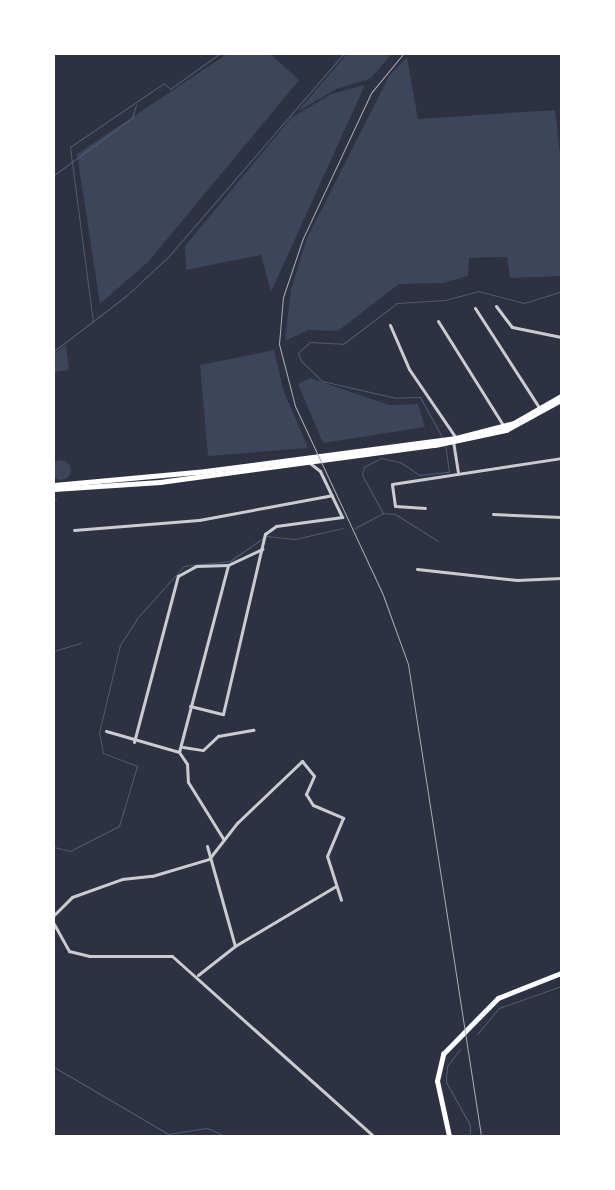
<!DOCTYPE html>
<html>
<head>
<meta charset="utf-8">
<style>
  body { margin:0 }
  #map { position:relative; width:615px; height:1190px; overflow:hidden; background:#2d3142; font-family:Mulish,sans-serif }
  div>[style] { position:absolute }
  [style*='--x'] { left:calc(var(--x)*1px); top:calc(var(--y)*1px); width:calc(var(--w)*1px); rotate:calc(var(--a)*1deg) }
  .green>* { inset:0; background:#3c4559 }
  .round { border-radius:50% }
  .stream>* { height:1px; margin:-0.5px; padding:0 0.5px; transform-origin:0.5px; border-radius:0.5px; background:#4f5d75 }
  .minor>* { height:3px; margin:-1.5px; padding:0 1.5px; transform-origin:1.5px; border-radius:1.5px; background:#caccd0 }
  .secondary>* { height:4.5px; margin:-2.25px; padding:0 2.25px; transform-origin:2.25px; border-radius:2.25px; background:#fff }
  .rail>* { height:1px; margin:-0.5px; padding:0 0.5px; transform-origin:0.5px; border-radius:0.5px; background:#abadb3 }
  span { translate:-50% -50%; white-space:nowrap; text-align:center; line-height:1.15; -webkit-text-stroke:5px #fff; paint-order:stroke }
  .frame { position:absolute; inset:0; border:55px solid #fff; pointer-events:none }
</style>
</head>
<body>
<div id="map">
  <div class="green">
    <i style="clip-path:polygon(227px 54px,270px 54px,299px 80px,149px 261px,100px 304px,77px 154px)"></i>
    <i style="clip-path:polygon(347px 54px,392px 54px,370px 79px,336px 89px,297px 112px)"></i>
    <i style="clip-path:polygon(407px 57px,418px 119px,555px 110px,561px 162px,561px 276px,510px 278px,507px 257px,469px 258px,468px 276px,443px 283px,399px 284px,338px 331px,308px 330px,285px 341px,291px 289px,307px 238px,389px 76px)"></i>
    <i style="clip-path:polygon(365px 85px,271px 292px,261px 255px,186px 270px,185px 246px,291px 118px,331px 94px)"></i>
    <i style="clip-path:polygon(66px 345px,69px 370px,54px 372px,54px 354px)"></i>
    <i style="clip-path:polygon(274px 350px,284px 392px,308px 448px,208px 456px,200px 365px)"></i>
    <i style="clip-path:polygon(310px 378px,389px 405px,418px 404px,425px 427px,323px 443px,298px 384px)"></i>
    <i class="round" style="left:51px;top:460px;width:20px;height:20px"></i>
  </div>
  <div class="stream">
    <i style="--x:54;--y:175;--w:97;--a:-36.2"></i>
    <i style="--x:132;--y:118;--w:14;--a:-73"></i>
    <i style="--x:93;--y:322;--w:177;--a:-97.5"></i>
    <i style="--x:70;--y:147;--w:114;--a:-34.2"></i>
    <i style="--x:164;--y:83;--w:8;--a:45"></i>
    <i style="--x:170;--y:89;--w:60;--a:-35.5"></i>
    <i style="--x:54;--y:351;--w:91;--a:-37.4"></i>
    <i style="--x:126;--y:296;--w:57;--a:-42.9"></i>
    <i style="--x:168;--y:257;--w:268;--a:-49.2"></i>
    <i style="--x:442;--y:437;--w:46;--a:-118.8"></i>
    <i style="--x:420;--y:397;--w:24;--a:178"></i>
    <i style="--x:396;--y:398;--w:76;--a:-167.1"></i>
    <i style="--x:322;--y:381;--w:29;--a:-136"></i>
    <i style="--x:301;--y:361;--w:9;--a:-111"></i>
    <i style="--x:298;--y:353;--w:16;--a:-43"></i>
    <i style="--x:310;--y:342;--w:33;--a:3"></i>
    <i style="--x:343;--y:344;--w:68;--a:-37.2"></i>
    <i style="--x:397;--y:303;--w:48;--a:-3.6"></i>
    <i style="--x:445;--y:300;--w:34;--a:-15"></i>
    <i style="--x:478;--y:291;--w:48;--a:14.6"></i>
    <i style="--x:524;--y:303;--w:39;--a:-17"></i>
    <i style="--x:54;--y:500;--w:2;--a:0"></i>
    <i style="--x:383;--y:513;--w:43;--a:-118.9"></i>
    <i style="--x:362;--y:475;--w:8;--a:-76"></i>
    <i style="--x:364;--y:467;--w:19;--a:-28"></i>
    <i style="--x:381;--y:458;--w:19;--a:12"></i>
    <i style="--x:400;--y:462;--w:23;--a:34"></i>
    <i style="--x:419;--y:475;--w:30;--a:-6"></i>
    <i style="--x:449;--y:472;--w:27;--a:-98"></i>
    <i style="--x:355;--y:528;--w:32;--a:-28"></i>
    <i style="--x:383;--y:513;--w:12;--a:5"></i>
    <i style="--x:395;--y:514;--w:51;--a:32.1"></i>
    <i style="--x:266;--y:536;--w:29;--a:6"></i>
    <i style="--x:295;--y:539;--w:49;--a:-12.9"></i>
    <i style="--x:54;--y:651;--w:28;--a:-17"></i>
    <i style="--x:54;--y:847;--w:16;--a:14"></i>
    <i style="--x:70;--y:851;--w:55;--a:-27"></i>
    <i style="--x:119;--y:826;--w:63;--a:-73.3"></i>
    <i style="--x:137;--y:766;--w:36;--a:-159"></i>
    <i style="--x:103;--y:753;--w:20;--a:-101"></i>
    <i style="--x:99;--y:733;--w:90;--a:-76.6"></i>
    <i style="--x:120;--y:645;--w:33;--a:-57"></i>
    <i style="--x:138;--y:617;--w:69;--a:-48"></i>
    <i style="--x:184;--y:566;--w:46;--a:-6.2"></i>
    <i style="--x:230;--y:561;--w:40;--a:-34.9"></i>
    <i style="--x:477;--y:1034;--w:34;--a:-50"></i>
    <i style="--x:499;--y:1008;--w:66;--a:-19.5"></i>
    <i style="--x:460;--y:1049;--w:21;--a:127"></i>
    <i style="--x:447;--y:1066;--w:16;--a:94"></i>
    <i style="--x:446;--y:1082;--w:49;--a:60.8"></i>
    <i style="--x:470;--y:1125;--w:11;--a:90"></i>
    <i style="--x:54;--y:1067;--w:132;--a:30.4"></i>
    <i style="--x:168;--y:1134;--w:39;--a:-9"></i>
    <i style="--x:207;--y:1128;--w:20;--a:24"></i>
  </div>
  <div class="minor">
    <i style="--x:496;--y:306;--w:26;--a:53"></i>
    <i style="--x:512;--y:327;--w:50;--a:11.5"></i>
    <i style="--x:475;--y:308;--w:120;--a:57.2"></i>
    <i style="--x:438;--y:321;--w:128;--a:58"></i>
    <i style="--x:390;--y:325;--w:48;--a:66.6"></i>
    <i style="--x:409;--y:369;--w:83;--a:55.7"></i>
    <i style="--x:453;--y:441;--w:31;--a:81"></i>
    <i style="--x:425;--y:508;--w:30;--a:-176"></i>
    <i style="--x:395;--y:506;--w:22;--a:-98"></i>
    <i style="--x:392;--y:484;--w:171;--a:-8.7"></i>
    <i style="--x:493;--y:514;--w:68;--a:2.5"></i>
    <i style="--x:74;--y:530;--w:125;--a:-4.6"></i>
    <i style="--x:199;--y:520;--w:135;--a:-10.6"></i>
    <i style="--x:417;--y:569;--w:101;--a:6.3"></i>
    <i style="--x:517;--y:580;--w:44;--a:-2.6"></i>
    <i style="--x:190;--y:706;--w:34;--a:14"></i>
    <i style="--x:223;--y:714;--w:185;--a:-76.9"></i>
    <i style="--x:265;--y:534;--w:14;--a:-36"></i>
    <i style="--x:276;--y:526;--w:67;--a:-7.8"></i>
    <i style="--x:342;--y:517;--w:51;--a:-115.6"></i>
    <i style="--x:320;--y:471;--w:16;--a:-142"></i>
    <i style="--x:106;--y:731;--w:76;--a:16"></i>
    <i style="--x:179;--y:752;--w:14;--a:56"></i>
    <i style="--x:187;--y:764;--w:18;--a:87"></i>
    <i style="--x:188;--y:782;--w:68;--a:58.2"></i>
    <i style="--x:134;--y:742;--w:172;--a:-75.2"></i>
    <i style="--x:178;--y:576;--w:21;--a:-29"></i>
    <i style="--x:196;--y:566;--w:32;--a:-2"></i>
    <i style="--x:228;--y:565;--w:38;--a:-25"></i>
    <i style="--x:183;--y:747;--w:20;--a:9"></i>
    <i style="--x:203;--y:750;--w:21;--a:-43"></i>
    <i style="--x:218;--y:736;--w:36;--a:-10"></i>
    <i style="--x:179;--y:752;--w:193;--a:-75.3"></i>
    <i style="--x:207;--y:846;--w:104;--a:74.4"></i>
    <i style="--x:54;--y:915;--w:25;--a:-45"></i>
    <i style="--x:72;--y:897;--w:53;--a:-19.8"></i>
    <i style="--x:122;--y:879;--w:30;--a:-6"></i>
    <i style="--x:152;--y:876;--w:59;--a:-16.6"></i>
    <i style="--x:209;--y:859;--w:46;--a:-52.1"></i>
    <i style="--x:237;--y:823;--w:90;--a:-43.6"></i>
    <i style="--x:302;--y:761;--w:19;--a:51"></i>
    <i style="--x:314;--y:776;--w:20;--a:114"></i>
    <i style="--x:306;--y:794;--w:13;--a:58"></i>
    <i style="--x:313;--y:805;--w:33;--a:23"></i>
    <i style="--x:343;--y:818;--w:41;--a:112.8"></i>
    <i style="--x:327;--y:856;--w:46;--a:72.3"></i>
    <i style="--x:54;--y:924;--w:31;--a:61"></i>
    <i style="--x:69;--y:951;--w:21;--a:14"></i>
    <i style="--x:89;--y:956;--w:83;--a:0"></i>
    <i style="--x:172;--y:956;--w:270;--a:41.8"></i>
    <i style="--x:198;--y:975;--w:47;--a:-38.1"></i>
    <i style="--x:235;--y:946;--w:117;--a:-30.7"></i>
  </div>
  <div class="secondary">
    <i style="--x:54;--y:485;--w:145;--a:-5.2"></i>
    <i style="--x:198;--y:472;--w:260;--a:-7.5"></i>
    <i style="--x:456;--y:438;--w:60;--a:-14.5"></i>
    <i style="--x:514;--y:423;--w:54;--a:-29.9"></i>
    <i style="--x:54;--y:489;--w:106;--a:-3.8"></i>
    <i style="--x:160;--y:482;--w:277;--a:-7.7"></i>
    <i style="--x:435;--y:445;--w:73;--a:-11.9"></i>
    <i style="--x:506;--y:430;--w:63;--a:-28.6"></i>
    <i style="--x:449;--y:1136;--w:56;--a:-102.3"></i>
    <i style="--x:437;--y:1081;--w:28;--a:-77"></i>
    <i style="--x:443;--y:1054;--w:78;--a:-45.5"></i>
    <i style="--x:498;--y:998;--w:68;--a:-21.6"></i>
  </div>
  <div class="rail">
    <i style="--x:403;--y:54;--w:50;--a:129.4"></i>
    <i style="--x:371;--y:93;--w:160;--a:115.1"></i>
    <i style="--x:303;--y:238;--w:62;--a:108.7"></i>
    <i style="--x:283;--y:297;--w:47;--a:94.9"></i>
    <i style="--x:279;--y:344;--w:64;--a:75.5"></i>
    <i style="--x:295;--y:406;--w:208;--a:65"></i>
    <i style="--x:383;--y:595;--w:73;--a:70.1"></i>
    <i style="--x:408;--y:664;--w:478;--a:81.2"></i>
  </div>
  <div class="frame"></div>
</div>
</body>
</html>
